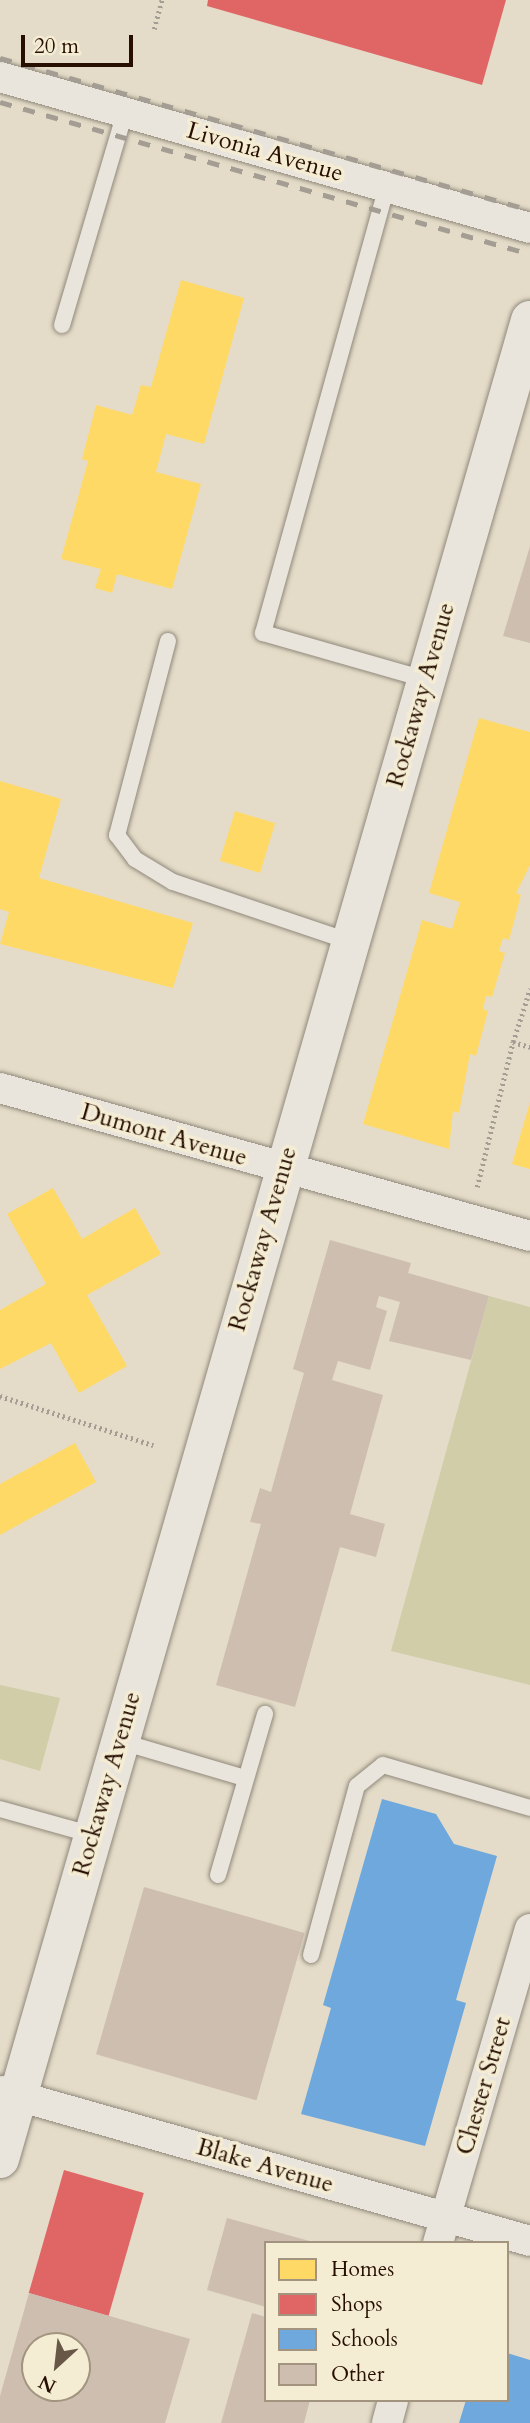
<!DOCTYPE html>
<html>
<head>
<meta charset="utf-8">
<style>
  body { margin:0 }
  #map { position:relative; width:530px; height:2423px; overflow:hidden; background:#e4dcc8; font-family:Cardo,serif }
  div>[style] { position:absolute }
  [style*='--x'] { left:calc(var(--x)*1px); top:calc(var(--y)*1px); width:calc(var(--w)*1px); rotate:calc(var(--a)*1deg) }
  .green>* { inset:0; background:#d0cda8 }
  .homes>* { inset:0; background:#ffd966; transform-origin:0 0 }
  .shops>* { inset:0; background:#e06666; transform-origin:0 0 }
  .schools>* { inset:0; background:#6fa8dc }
  .building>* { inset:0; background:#cebeb0; transform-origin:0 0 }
  .path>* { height:4.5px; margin-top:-2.25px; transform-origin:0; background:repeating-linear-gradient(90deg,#a39d93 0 2px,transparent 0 5.5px) }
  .roads { filter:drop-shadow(0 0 2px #90887b) drop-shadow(0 0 2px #90887b) }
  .service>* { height:16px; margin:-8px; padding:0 8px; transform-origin:8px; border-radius:8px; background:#e9e5dc }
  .minor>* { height:30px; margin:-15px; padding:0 15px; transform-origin:15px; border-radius:15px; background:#e9e5dc }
  .tertiary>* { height:38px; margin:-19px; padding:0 19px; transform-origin:19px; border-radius:19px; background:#e9e5dc }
  .rail>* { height:5px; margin-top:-2.5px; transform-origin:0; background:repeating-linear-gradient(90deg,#a39d93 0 12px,transparent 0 24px) }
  span { translate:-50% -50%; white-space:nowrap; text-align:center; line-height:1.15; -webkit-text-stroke:7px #f5ecd4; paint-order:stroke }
  .street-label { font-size:24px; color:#260f00 }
  .legend { position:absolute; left:264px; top:2241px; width:245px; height:161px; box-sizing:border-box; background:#f5ecd4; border:2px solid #a2947f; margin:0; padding:9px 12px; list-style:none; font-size:21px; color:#260f00 }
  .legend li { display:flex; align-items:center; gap:14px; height:35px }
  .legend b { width:35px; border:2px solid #a2947f }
  .north { position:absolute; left:21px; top:2332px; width:70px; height:70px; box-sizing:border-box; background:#f5ecd4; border:2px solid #a2947f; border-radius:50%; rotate:207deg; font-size:19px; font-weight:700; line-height:28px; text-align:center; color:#260f00 }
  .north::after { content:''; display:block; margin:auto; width:24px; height:32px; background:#685746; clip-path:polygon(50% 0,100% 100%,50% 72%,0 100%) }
  .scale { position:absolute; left:21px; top:35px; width:112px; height:32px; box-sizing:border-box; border:4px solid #260f00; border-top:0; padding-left:9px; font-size:21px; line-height:24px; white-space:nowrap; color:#260f00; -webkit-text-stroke:5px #f5ecd4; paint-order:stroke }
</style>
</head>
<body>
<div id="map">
  <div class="green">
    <i style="clip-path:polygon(489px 1296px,530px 1307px,530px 1685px,391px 1651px)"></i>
    <i style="clip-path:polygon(0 1685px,60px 1698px,40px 1771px,0 1759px)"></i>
  </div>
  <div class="homes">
    <i style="clip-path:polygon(181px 280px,244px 298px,204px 444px,166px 434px,156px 472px,201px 484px,172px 589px,117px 574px,112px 593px,95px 588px,101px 569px,61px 559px,88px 461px,82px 459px,96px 405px,132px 415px,141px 385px,151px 387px)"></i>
    <i style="clip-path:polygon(479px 718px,530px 732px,530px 865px,516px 893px,521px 895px,509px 940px,503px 938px,499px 951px,505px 953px,492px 997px,486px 996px,483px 1009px,488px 1011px,476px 1056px,470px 1054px,459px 1113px,453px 1111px,449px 1149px,363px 1124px,422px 920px,452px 929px,460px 902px,429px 893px)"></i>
    <i style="clip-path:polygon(0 781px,61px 799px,39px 878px,193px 923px,173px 988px,0 944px,9px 912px,0 909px)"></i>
    <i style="left:235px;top:811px;width:42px;height:52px;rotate:17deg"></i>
    <i style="clip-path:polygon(530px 1102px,530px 1169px,512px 1164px)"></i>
    <i style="clip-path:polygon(53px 1188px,82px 1239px,135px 1208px,161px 1254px,87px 1295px,127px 1366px,79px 1393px,51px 1343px,0 1369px,0 1310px,46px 1284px,7px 1214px)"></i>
    <i style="clip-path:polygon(75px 1443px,96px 1482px,0 1535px,0 1484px)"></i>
  </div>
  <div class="shops">
    <i style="clip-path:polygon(208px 0,506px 0,482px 85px,207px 6px)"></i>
    <i style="left:64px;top:2170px;width:83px;height:128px;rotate:16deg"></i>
  </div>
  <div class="schools">
    <i style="clip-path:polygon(382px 1799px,436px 1814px,454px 1844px,497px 1856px,456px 2000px,466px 2003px,425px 2146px,301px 2114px,331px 2008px,323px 2005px)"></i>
    <i style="clip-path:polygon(507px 2353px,530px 2360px,530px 2423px,459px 2423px,466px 2400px,507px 2400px)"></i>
  </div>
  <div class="building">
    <i style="clip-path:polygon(530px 546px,530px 643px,503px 636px)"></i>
    <i style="clip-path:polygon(330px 1240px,411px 1263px,408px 1273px,489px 1296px,471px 1360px,389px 1341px,400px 1302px,379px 1296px,376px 1307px,387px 1311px,370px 1370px,338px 1361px,332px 1380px,383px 1395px,350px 1514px,385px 1524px,376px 1557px,340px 1547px,295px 1707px,216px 1685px,261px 1524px,250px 1522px,260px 1488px,271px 1492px,304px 1373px,293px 1369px)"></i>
    <i style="left:144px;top:1887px;width:167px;height:174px;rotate:16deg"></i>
    <i style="clip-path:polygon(227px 2218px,313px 2242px,266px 2243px,266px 2307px,207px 2290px)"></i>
    <i style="clip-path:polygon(evenodd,29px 2293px,190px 2339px,165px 2423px,0 2423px,0 2396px,29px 2293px,35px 2346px,77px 2346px,77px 2388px,35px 2388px,35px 2346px)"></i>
    <i style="clip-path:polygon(252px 2313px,266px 2317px,266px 2400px,310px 2400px,304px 2423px,221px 2423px)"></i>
  </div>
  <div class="path">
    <i style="--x:154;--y:29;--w:30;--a:-75"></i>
    <i style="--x:513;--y:1042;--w:56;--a:-72.2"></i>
    <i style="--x:477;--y:1187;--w:149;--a:-76.1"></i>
    <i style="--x:513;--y:1042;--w:18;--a:16"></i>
    <i style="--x:0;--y:1396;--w:161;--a:17.8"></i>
  </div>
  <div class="roads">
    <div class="service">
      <i style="--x:387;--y:186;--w:464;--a:105.5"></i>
      <i style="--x:263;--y:633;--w:168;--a:15.9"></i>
      <i style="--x:62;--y:325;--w:222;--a:-73.5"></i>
      <i style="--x:168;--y:641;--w:201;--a:104.7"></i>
      <i style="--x:117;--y:835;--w:30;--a:53"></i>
      <i style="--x:135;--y:859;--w:44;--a:31.2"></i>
      <i style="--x:173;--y:882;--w:185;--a:18.6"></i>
      <i style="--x:119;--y:1741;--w:131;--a:16.4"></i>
      <i style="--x:0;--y:1809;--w:97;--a:15.6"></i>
      <i style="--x:218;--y:1875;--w:168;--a:-73.7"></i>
      <i style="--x:311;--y:1955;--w:175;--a:-74.8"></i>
      <i style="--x:357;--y:1786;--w:33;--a:-39"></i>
      <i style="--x:383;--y:1765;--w:153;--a:16.3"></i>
    </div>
    <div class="minor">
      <i style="--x:0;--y:77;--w:551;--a:15.9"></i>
      <i style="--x:0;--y:1088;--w:550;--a:15.6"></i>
      <i style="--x:0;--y:2091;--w:551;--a:15.8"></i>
      <i style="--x:438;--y:2243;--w:327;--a:-73.7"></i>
      <i style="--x:387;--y:2423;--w:24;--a:-75"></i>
    </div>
    <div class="tertiary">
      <i style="--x:0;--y:2159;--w:1914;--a:-73.92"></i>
    </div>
  </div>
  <div class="rail">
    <i style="--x:0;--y:58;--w:551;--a:16"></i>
    <i style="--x:0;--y:102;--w:551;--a:16"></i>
  </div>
  <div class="street-label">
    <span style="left:265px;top:152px;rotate:16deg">Livonia Avenue</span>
    <span style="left:421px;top:695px;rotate:-74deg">Rockaway Avenue</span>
    <span style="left:164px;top:1135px;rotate:16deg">Dumont Avenue</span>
    <span style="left:263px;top:1239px;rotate:-74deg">Rockaway Avenue</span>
    <span style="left:107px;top:1784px;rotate:-74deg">Rockaway Avenue</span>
    <span style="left:484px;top:2086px;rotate:-74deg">Chester Street</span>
    <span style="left:265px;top:2166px;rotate:16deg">Blake Avenue</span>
  </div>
  <ul class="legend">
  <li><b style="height:19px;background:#ffd966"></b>Homes</li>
  <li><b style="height:19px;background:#e06666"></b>Shops</li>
  <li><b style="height:19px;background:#6fa8dc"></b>Schools</li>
  <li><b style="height:19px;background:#cebeb0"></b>Other</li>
  </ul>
  <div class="north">N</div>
  <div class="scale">20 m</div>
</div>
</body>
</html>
